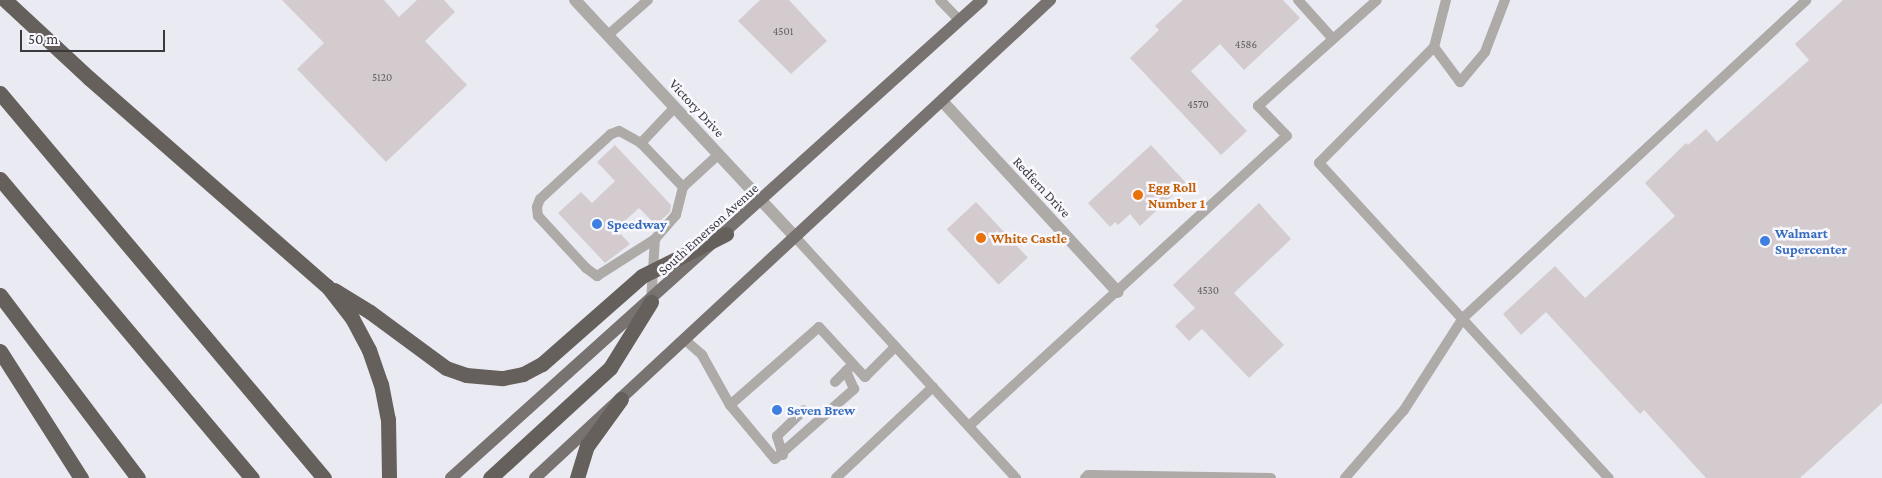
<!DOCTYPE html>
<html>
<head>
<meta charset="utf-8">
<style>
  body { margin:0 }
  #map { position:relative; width:1882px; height:478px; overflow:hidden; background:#eaebf2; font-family:"Crimson Pro",serif }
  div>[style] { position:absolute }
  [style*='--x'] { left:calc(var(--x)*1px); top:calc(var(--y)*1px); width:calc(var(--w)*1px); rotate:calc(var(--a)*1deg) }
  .building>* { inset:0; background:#d3cbce; transform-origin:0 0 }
  .service>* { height:10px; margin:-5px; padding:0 5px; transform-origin:5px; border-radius:5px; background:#adaaa8 }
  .minor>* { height:12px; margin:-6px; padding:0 6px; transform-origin:6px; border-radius:6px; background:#adaaa8 }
  .primary>* { height:12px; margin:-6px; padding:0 6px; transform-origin:6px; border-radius:6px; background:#787370 }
  .motorway>* { height:15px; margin:-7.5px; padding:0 7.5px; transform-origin:7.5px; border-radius:7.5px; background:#66605c }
  .dots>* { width:14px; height:14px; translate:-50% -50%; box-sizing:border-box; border:2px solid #f8f8fe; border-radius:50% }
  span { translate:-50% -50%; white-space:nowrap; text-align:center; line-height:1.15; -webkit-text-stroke:5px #f8f8fe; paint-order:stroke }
  .number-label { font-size:11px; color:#605e61 }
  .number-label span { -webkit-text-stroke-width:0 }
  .street-label { font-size:14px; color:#3a3a3d }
  .food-label { font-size:14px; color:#c56008; font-weight:700 }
  .left { translate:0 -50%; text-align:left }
  .shop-label { font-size:14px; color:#366cbe; font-weight:700 }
  .scale { position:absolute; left:20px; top:30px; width:145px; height:22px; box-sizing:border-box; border:2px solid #3a3a3d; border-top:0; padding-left:6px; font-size:15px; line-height:18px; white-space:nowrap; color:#3a3a3d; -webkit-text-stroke:4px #f8f8fe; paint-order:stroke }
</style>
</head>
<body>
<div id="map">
  <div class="building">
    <i style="clip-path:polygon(282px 0,384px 0,399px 17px,417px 0,444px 0,455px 12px,425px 41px,467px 85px,386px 162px,297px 69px,324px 43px)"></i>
    <i style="clip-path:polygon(760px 0,789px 0,827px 41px,791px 74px,738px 21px)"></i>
    <i style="clip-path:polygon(1183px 0,1283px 0,1300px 18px,1244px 70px,1220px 44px,1191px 71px,1247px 131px,1221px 155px,1130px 58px,1159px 30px,1155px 26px)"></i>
    <i style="clip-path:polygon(1843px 0,1882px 0,1882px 403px,1800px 478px,1706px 478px,1644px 410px,1640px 414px,1546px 312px,1521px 335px,1503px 314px,1555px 266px,1585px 298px,1675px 216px,1645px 183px,1686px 143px,1688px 145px,1706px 129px,1717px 142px,1809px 60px,1795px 44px)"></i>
    <i style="clip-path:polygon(615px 145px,671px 205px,670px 212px,656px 225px,639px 208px,616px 229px,630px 244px,605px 263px,558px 213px,581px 192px,592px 203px,615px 181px,597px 162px)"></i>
    <i style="clip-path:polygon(1151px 145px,1186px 183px,1140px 226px,1130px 214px,1118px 225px,1115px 222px,1110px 227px,1088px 203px)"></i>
    <i style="left:976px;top:202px;width:76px;height:40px;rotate:47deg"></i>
    <i style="clip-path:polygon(1259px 203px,1291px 239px,1234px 293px,1284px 345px,1249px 378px,1202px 329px,1189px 341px,1175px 326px,1195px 308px,1173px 285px)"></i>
  </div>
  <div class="service">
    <i style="--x:940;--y:0;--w:28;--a:46"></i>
    <i style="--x:1298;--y:0;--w:52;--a:48.1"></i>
    <i style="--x:1446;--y:0;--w:49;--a:104.3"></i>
    <i style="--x:1434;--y:47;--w:163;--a:134.8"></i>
    <i style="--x:1319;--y:163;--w:428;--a:47.4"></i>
    <i style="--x:608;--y:35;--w:53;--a:-41.2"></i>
    <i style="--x:1434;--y:47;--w:44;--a:53.4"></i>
    <i style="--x:1460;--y:82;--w:39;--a:-50"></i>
    <i style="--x:1485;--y:52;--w:56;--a:-69"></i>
    <i style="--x:675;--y:107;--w:50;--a:133.4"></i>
    <i style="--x:641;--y:143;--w:61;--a:46.3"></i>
    <i style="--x:641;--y:143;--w:25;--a:-151"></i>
    <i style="--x:619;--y:131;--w:9;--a:159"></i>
    <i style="--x:611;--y:134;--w:96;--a:137.5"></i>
    <i style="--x:540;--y:199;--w:9;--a:111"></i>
    <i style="--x:537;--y:207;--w:9;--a:84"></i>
    <i style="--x:538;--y:216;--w:71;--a:47.3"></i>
    <i style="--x:586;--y:268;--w:14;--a:36"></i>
    <i style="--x:597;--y:276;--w:69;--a:-32.5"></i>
    <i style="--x:655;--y:239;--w:32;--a:-49"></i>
    <i style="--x:676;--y:215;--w:29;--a:-76"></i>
    <i style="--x:683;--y:187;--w:49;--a:-42.5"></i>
    <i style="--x:796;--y:238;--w:326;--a:47.5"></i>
    <i style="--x:651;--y:302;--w:63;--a:-86.4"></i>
    <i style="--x:685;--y:340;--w:23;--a:41"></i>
    <i style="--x:702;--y:355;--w:57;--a:60.8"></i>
    <i style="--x:730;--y:405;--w:118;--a:-41.2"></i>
    <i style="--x:819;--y:327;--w:68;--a:47.4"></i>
    <i style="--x:865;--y:377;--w:41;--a:-45"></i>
    <i style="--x:835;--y:382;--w:20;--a:-45"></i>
    <i style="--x:730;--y:405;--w:70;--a:50.2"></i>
    <i style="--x:775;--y:459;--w:106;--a:-41.5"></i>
    <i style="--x:854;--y:389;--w:20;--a:-114"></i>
    <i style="--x:969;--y:426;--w:430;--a:-42.4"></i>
    <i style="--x:1287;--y:136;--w:42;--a:-134"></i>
    <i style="--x:1258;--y:106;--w:159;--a:-41.7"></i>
    <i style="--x:783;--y:455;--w:20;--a:-108"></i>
    <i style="--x:777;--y:436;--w:37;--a:-44"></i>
    <i style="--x:836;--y:478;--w:133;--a:-43.2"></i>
    <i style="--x:1085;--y:478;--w:4;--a:-45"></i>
    <i style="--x:1088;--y:475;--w:183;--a:0.9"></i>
    <i style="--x:1345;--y:478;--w:90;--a:-49.1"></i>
    <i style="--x:1404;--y:410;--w:109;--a:-57.3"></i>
    <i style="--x:1463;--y:318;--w:468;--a:-42.8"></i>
  </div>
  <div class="minor">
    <i style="--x:575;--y:0;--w:325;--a:47.1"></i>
    <i style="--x:943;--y:102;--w:258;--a:47.4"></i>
  </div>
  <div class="primary">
    <i style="--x:451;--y:478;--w:714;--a:-41.99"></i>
    <i style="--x:535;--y:478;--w:703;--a:-42.87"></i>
  </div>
  <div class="motorway">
    <i style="--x:5;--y:0;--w:115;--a:42.9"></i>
    <i style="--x:89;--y:78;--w:316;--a:41.2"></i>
    <i style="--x:327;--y:286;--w:41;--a:52"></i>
    <i style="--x:352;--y:318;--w:36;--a:62"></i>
    <i style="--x:369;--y:350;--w:36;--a:71"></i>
    <i style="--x:381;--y:384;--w:36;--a:79"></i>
    <i style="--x:388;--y:419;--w:59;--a:89"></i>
    <i style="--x:0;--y:93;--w:503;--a:49.92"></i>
    <i style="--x:0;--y:179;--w:391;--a:49.9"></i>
    <i style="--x:334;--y:290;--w:42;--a:31.4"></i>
    <i style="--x:370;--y:312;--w:94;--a:36.4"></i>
    <i style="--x:446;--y:368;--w:21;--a:19"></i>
    <i style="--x:466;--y:375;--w:37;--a:5"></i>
    <i style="--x:503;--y:378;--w:20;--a:-11"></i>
    <i style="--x:523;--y:374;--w:21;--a:-28"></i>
    <i style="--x:542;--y:364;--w:133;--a:-41.3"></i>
    <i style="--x:642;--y:276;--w:94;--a:-26.6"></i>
    <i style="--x:0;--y:295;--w:229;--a:53"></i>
    <i style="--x:0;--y:351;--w:151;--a:57.5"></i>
    <i style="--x:490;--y:478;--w:163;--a:-42.5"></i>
    <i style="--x:610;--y:368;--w:78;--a:-58.2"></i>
    <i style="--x:577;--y:478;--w:34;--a:-73"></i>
    <i style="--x:587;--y:446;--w:58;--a:-54.1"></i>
  </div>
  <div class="dots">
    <i style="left:1138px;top:195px;background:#e8710a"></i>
    <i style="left:597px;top:224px;background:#3f7fe0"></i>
    <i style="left:981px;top:238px;background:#e8710a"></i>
    <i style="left:1765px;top:241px;background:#3f7fe0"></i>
    <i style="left:777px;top:410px;background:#3f7fe0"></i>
  </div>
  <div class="number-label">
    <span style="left:783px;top:31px">4501</span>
    <span style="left:1246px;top:44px">4586</span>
    <span style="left:382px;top:77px">5120</span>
    <span style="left:1198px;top:104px">4570</span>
    <span style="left:1208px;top:290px">4530</span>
  </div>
  <div class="street-label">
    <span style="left:697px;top:108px;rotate:47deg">Victory Drive</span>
    <span style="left:1042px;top:187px;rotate:47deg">Redfern Drive</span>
    <span style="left:708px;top:229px;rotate:-42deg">South Emerson Avenue</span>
  </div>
  <div class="food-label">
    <span class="left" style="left:1148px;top:195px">Egg Roll<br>Number 1</span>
    <span class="left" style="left:991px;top:238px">White Castle</span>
  </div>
  <div class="shop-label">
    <span class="left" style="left:607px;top:224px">Speedway</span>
    <span class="left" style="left:1775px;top:241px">Walmart<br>Supercenter</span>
    <span class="left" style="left:787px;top:410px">Seven Brew</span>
  </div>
  <div class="scale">50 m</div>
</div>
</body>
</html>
